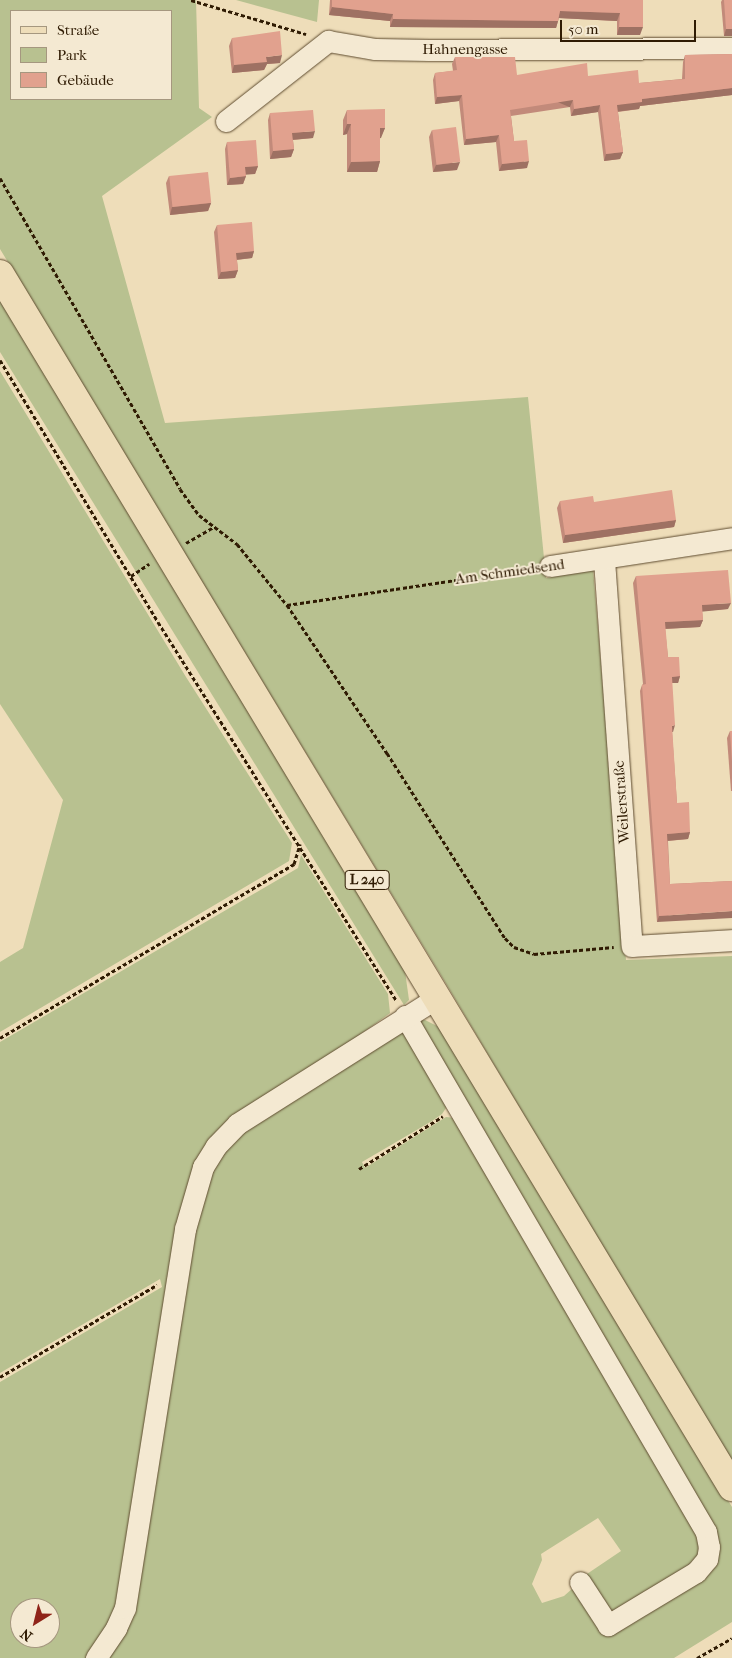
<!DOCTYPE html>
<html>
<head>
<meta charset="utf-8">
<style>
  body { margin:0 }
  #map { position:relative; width:732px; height:1658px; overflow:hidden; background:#eeddb9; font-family:"IM FELL French Canon",serif }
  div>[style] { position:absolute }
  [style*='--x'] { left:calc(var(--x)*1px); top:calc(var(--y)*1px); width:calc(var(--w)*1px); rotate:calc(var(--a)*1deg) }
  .green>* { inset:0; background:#b8c190 }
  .path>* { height:3px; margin-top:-1.5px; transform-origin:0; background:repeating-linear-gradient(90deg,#2f1b03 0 4px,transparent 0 6.5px) }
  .roads { filter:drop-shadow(0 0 1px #5f4c30) drop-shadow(0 0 1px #5f4c30) }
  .minor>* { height:21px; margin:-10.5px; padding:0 10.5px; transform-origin:10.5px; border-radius:10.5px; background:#f4e9d2 }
  .major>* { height:28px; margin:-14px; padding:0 14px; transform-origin:14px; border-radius:14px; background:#eeddb9 }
  .wall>* { inset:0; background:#c28a7a }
  .shaded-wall>* { inset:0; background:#9e7163; transform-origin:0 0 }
  .building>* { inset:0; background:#e1a18e; transform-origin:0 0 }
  span { translate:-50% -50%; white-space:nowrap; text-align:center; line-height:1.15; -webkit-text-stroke:4px #f4e9d2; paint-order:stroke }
  .shield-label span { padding:1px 4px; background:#f4e9d2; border:1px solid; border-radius:4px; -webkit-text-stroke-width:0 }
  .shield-label { font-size:14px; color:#2f1b03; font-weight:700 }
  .street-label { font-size:15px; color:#2f1b03 }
  .legend { position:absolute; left:10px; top:10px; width:162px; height:90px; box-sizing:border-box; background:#f4e9d2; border:1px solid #a5977f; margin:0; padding:6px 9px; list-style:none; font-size:15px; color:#2f1b03 }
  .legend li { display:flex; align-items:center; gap:10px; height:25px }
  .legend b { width:25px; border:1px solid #a5977f }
  .north { position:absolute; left:10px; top:1598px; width:50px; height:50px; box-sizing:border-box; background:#f4e9d2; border:1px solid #a5977f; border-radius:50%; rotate:216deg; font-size:14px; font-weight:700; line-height:20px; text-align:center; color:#2f1b03 }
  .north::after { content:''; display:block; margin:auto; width:18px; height:22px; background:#8f2418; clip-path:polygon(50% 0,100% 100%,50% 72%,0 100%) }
  .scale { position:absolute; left:560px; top:20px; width:136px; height:22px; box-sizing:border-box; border:2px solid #2f1b03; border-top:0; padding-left:6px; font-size:15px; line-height:18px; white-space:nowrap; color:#2f1b03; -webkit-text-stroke:4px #f4e9d2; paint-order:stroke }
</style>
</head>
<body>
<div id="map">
  <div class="green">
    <i style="clip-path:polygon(evenodd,0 0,196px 0,199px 108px,212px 117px,102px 196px,165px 423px,528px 397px,546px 578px,593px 569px,626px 960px,732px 956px,732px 1465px,445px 982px,0 249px,0 0,11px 11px,171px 11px,171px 99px,11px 99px,11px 11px)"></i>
    <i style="clip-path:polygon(236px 0,319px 0,317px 22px)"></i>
    <i style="clip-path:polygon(0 290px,404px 964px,409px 1000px,404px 1005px,0 352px)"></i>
    <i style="clip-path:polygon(0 371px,186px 677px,292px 843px,289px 861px,0 1032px,0 962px,23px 948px,63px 800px,0 704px)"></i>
    <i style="clip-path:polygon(evenodd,301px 855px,388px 994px,390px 1013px,206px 1147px,118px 1601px,110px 1626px,86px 1658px,0 1658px,0 1382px,162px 1287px,160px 1279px,0 1373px,0 1042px,298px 868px,301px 855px,20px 1608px,50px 1608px,50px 1638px,20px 1638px,20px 1608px)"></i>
    <i style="clip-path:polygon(413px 1020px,425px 1020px,441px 1028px,450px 1037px,732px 1507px,732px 1622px,674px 1658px,107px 1658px,196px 1215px,218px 1157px,241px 1133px,403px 1025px,450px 1102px,442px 1114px,432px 1121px,362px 1162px,365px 1168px,446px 1117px,455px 1118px,700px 1530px,703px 1557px,610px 1621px,581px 1578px,621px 1551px,598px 1518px,541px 1554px,542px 1560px,532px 1584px,542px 1603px,564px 1596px,573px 1588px,605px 1635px,715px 1551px)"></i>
  </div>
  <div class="path">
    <i style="--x:191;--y:0;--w:120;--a:16.5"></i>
    <i style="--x:0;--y:178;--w:359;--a:59.9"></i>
    <i style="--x:180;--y:489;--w:32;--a:54"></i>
    <i style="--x:199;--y:515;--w:48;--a:37.3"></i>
    <i style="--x:237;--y:544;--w:79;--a:50.7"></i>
    <i style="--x:287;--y:605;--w:179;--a:56"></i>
    <i style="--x:387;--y:753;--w:219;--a:57.5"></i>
    <i style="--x:505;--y:938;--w:13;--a:45"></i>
    <i style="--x:514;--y:947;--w:21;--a:19"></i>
    <i style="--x:534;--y:954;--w:80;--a:-5"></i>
    <i style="--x:0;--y:360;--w:306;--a:58.9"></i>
    <i style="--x:158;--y:622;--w:447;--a:57.8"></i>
    <i style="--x:186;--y:543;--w:32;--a:-30"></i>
    <i style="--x:131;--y:576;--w:22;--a:-34"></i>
    <i style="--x:287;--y:605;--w:248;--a:-8.4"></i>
    <i style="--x:0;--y:1038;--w:342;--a:-30.6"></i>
    <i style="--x:294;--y:864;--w:21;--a:-73"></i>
    <i style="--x:359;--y:1169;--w:99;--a:-32.2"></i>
    <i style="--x:0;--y:1377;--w:182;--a:-30.4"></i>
    <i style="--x:697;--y:1658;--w:40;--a:-29.7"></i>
  </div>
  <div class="roads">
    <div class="minor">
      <i style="--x:226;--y:121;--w:130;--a:-38.1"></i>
      <i style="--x:328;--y:41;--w:48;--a:9.7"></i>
      <i style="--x:375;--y:49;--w:54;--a:1.1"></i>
      <i style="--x:429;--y:50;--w:303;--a:-0.4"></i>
      <i style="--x:604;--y:560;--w:387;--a:85.9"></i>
      <i style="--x:632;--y:946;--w:100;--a:-3.4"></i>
      <i style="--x:550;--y:566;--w:184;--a:-8.7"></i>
      <i style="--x:405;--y:1016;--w:597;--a:59.74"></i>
      <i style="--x:706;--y:1532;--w:15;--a:79"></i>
      <i style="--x:709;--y:1547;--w:12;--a:99"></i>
      <i style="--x:707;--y:1559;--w:17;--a:130"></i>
      <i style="--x:696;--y:1572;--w:103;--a:148.9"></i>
      <i style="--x:608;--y:1625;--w:51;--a:-123.1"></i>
      <i style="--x:96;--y:1658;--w:36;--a:-56"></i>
      <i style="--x:116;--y:1628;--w:22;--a:-66"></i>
      <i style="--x:125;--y:1608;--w:384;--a:-81"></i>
      <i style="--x:185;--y:1229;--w:65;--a:-73.8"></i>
      <i style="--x:203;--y:1167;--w:25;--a:-58"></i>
      <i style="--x:216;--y:1146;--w:30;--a:-46"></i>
      <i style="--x:237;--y:1124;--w:238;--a:-32.3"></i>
    </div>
    <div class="major">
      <i style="--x:0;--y:274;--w:1417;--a:58.89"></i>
    </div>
  </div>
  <div class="wall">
    <i style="clip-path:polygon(330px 0,643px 0,640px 35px,617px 35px,617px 21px,559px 18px,556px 28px,390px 27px,390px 21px,329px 15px)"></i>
    <i style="clip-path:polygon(722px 0,732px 0,732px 36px,724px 36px,721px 2px)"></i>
    <i style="clip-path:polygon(232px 38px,280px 63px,267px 64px,264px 70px,232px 73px,229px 46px)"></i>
    <i style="clip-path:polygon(732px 54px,732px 95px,640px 106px,639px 109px,618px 112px,623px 152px,620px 159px,604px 161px,598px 112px,571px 116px,570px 107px,511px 116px,514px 141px,527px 168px,499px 171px,496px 142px,464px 145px,459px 101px,435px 104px,433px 80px,435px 73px,453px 71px,452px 64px,455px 57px,517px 75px,588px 76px,639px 83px,682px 79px,683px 62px,685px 55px)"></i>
    <i style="clip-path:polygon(347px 110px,385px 128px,380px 138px,380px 161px,377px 172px,347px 172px,347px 134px,343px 135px,343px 120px)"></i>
    <i style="clip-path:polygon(270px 113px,313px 138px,293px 140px,294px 149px,291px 157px,270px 159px,268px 120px)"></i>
    <i style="clip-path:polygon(432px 130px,457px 170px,433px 172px,429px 137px)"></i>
    <i style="clip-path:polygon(227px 142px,258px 166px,255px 174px,246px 174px,246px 176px,243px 184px,227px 185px,225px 149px)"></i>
    <i style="clip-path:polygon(169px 176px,211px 203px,208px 211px,170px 215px,166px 183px)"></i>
    <i style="clip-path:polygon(217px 225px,254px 251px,252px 258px,237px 260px,238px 270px,235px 278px,218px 279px,214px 232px)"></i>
    <i style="clip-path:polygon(560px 501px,594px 502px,676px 520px,674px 527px,563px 543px,557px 508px)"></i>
    <i style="clip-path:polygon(636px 576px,728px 609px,702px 611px,703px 620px,700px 627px,665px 629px,668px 657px,680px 676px,678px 683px,672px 683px,672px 732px,677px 803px,690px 832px,688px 839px,668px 841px,670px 884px,732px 881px,657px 922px,640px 691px,642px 685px,643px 684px,633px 583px)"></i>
    <i style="clip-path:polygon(730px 731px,732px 731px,732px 791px,731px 791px,727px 738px)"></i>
  </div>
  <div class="shaded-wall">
    <i style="clip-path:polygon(332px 7px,393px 14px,390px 21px,329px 15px)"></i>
    <i style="clip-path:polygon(560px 11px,620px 13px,617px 21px,558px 18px)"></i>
    <i style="clip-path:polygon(393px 19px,558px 21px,556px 28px,390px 27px)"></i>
    <i style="clip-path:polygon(619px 27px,643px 27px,640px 35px,617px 35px)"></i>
    <i style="clip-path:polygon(726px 29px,732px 29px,732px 36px,724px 36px)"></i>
    <i style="clip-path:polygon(282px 55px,280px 63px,267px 64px,264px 70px,232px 73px,234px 65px,266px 57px)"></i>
    <i style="clip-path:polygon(732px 88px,732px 95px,640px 106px,639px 109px,614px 112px,617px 105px,642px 99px)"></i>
    <i style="clip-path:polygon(462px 95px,459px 101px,435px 104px,437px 97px)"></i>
    <i style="left:573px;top:100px;width:8px;height:64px;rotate:113deg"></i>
    <i style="clip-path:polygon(600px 105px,598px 112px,571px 116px,574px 109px)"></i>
    <i style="clip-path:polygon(347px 124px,351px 124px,347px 134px,343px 135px)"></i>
    <i style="clip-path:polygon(380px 128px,385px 128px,381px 138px,376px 139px)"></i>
    <i style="clip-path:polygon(315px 131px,313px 138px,290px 140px,292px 133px)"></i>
    <i style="clip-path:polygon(499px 135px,496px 142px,464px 145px,466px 139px)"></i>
    <i style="clip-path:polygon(294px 149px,291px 157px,270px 159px,273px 151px)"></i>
    <i style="clip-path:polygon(623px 152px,620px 159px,604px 161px,606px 154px)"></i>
    <i style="clip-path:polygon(380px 161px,377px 172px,347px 172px,351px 162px)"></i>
    <i style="clip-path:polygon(529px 161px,527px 168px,499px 171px,502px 164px)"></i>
    <i style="clip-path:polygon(460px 162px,457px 170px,433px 172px,436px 165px)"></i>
    <i style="clip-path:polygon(258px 166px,255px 174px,242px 175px,245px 167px)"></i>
    <i style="clip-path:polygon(246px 176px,243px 184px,227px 185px,230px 178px)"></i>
    <i style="clip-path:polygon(211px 203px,208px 211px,170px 215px,172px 207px)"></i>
    <i style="clip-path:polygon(254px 251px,252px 258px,234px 260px,236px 253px)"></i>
    <i style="clip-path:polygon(238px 270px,235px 278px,218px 279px,221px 272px)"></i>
    <i style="clip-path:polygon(676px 520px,674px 527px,563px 543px,565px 535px)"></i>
    <i style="clip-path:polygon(731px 603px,728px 609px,699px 612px,702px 605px)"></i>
    <i style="clip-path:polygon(703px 620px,700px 627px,662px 629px,665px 622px)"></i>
    <i style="clip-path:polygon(680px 676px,678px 683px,669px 683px,672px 677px)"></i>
    <i style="clip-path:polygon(675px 725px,673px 732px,669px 732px,672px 726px)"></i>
    <i style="clip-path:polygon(690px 832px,688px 839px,665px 841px,667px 834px)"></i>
    <i style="clip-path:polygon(732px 911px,732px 918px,657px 922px,659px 916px)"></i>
  </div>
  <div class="building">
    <i style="clip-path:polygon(332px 0,643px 0,643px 27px,619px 27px,620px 13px,560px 11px,558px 21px,393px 19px,393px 14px,332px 7px)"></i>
    <i style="clip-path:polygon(724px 0,732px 0,732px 29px,726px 29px)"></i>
    <i style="clip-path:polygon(280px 31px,282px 55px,266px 57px,267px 62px,234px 65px,232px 38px)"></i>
    <i style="clip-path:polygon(732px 54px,732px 88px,642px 99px,642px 102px,617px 105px,623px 152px,606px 154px,600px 105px,574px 109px,573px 100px,510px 110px,514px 141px,527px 140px,529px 161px,502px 164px,499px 135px,466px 139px,462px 95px,437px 97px,435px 73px,457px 70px,455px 57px,515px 57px,517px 75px,587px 63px,588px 76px,638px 70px,639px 83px,685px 79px,685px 55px)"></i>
    <i style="clip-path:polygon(385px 109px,385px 128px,380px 128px,380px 161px,351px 162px,351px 124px,347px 124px,347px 110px)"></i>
    <i style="clip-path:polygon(313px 110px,315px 131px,292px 133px,294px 149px,273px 151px,270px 113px)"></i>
    <i style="left:456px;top:127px;width:35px;height:24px;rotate:83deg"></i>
    <i style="clip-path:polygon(256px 140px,258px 166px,245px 167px,246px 176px,230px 178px,227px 142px)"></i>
    <i style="left:208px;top:172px;width:31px;height:39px;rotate:84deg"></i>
    <i style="clip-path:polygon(252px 222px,254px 251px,236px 253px,238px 270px,221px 272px,217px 225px)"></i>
    <i style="clip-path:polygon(672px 490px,676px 520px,565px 535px,560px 501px,593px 496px,594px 502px)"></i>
    <i style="clip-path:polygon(728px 570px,731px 603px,702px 605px,703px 620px,665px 622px,668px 657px,679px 657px,680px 676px,672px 677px,675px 725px,672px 726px,677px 803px,689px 802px,690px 832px,667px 834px,670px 884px,732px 881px,732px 911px,659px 916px,642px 685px,646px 684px,636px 576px)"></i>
    <i style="clip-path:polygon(730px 731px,732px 731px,732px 762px)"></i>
  </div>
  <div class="shield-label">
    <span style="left:367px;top:880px">L 240</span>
  </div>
  <div class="street-label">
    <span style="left:465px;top:50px">Hahnengasse</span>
    <span style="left:510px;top:572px;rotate:-8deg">Am Schmiedsend</span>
    <span style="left:622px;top:802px;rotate:-94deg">Weilerstraße</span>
  </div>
  <ul class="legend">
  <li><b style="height:6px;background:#eeddb9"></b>Straße</li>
  <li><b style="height:14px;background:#b8c190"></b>Park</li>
  <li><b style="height:14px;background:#e1a18e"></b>Gebäude</li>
  </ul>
  <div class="north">N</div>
  <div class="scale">50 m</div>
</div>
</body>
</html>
